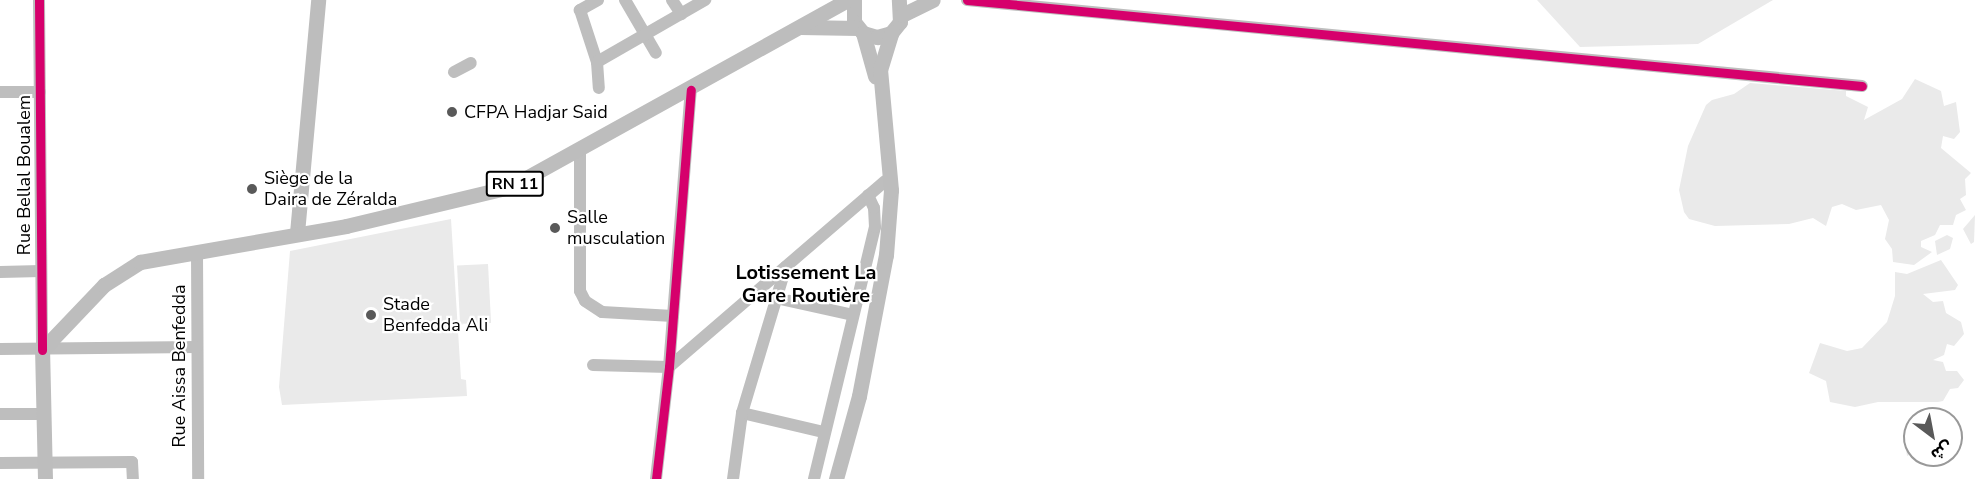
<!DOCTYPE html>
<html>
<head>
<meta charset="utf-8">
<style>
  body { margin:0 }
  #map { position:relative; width:1975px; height:479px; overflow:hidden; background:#fff; font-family:"Nunito Sans","Noto Sans Arabic",sans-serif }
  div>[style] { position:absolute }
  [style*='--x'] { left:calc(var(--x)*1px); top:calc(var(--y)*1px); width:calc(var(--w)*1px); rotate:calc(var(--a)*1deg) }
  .green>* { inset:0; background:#eaeaea; transform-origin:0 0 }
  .minor>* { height:12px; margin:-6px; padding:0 6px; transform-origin:6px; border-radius:6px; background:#bebebe }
  .major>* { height:15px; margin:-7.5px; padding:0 7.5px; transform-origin:7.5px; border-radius:7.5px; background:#bdbdbd }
  .cycleway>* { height:9px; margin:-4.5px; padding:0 4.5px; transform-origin:4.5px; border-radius:4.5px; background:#d6006c }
  .dots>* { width:16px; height:16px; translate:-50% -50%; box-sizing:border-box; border:3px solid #fff; border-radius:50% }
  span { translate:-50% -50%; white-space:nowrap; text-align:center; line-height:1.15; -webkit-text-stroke:4.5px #fff; paint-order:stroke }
  .shield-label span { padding:2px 4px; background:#fff; border:2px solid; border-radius:4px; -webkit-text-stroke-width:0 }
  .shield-label { font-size:16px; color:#000; font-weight:700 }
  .poi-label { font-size:18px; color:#000 }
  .left { translate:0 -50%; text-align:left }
  .street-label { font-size:18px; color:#000 }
  .neighbourhood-label { font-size:20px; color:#000; font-weight:700 }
  .north { position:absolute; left:1903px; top:407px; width:60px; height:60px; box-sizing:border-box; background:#fff; border:2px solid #999; border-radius:50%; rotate:148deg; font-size:16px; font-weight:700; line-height:24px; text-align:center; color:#000 }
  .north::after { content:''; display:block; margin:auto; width:21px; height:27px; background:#595959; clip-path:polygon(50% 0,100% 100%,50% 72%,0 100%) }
</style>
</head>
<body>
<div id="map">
  <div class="green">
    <i style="clip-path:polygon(1537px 0,1773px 0,1698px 44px,1580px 47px)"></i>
    <i style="clip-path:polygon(1915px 79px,1941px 91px,1944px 106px,1956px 102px,1960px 132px,1954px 139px,1943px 136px,1941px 148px,1971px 173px,1965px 179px,1966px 195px,1960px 199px,1966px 210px,1956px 215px,1953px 225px,1940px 225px,1935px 235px,1921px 241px,1921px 247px,1932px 252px,1914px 265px,1893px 262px,1892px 249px,1885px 239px,1889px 220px,1881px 205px,1856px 210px,1842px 204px,1832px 207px,1826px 226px,1813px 218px,1789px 224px,1715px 226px,1689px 219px,1684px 212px,1679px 190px,1688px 146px,1706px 105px,1712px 100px,1734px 94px,1750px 83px,1846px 91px,1846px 96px,1868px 107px,1864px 120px,1902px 99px)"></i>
    <i style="clip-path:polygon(1975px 215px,1974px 242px,1971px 244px,1963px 229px)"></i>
    <i style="clip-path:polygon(451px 219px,461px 379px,466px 380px,467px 396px,282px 405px,279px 387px,290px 251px)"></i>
    <i style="clip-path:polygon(1947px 235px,1953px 238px,1950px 249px,1937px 255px,1935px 241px)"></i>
    <i style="clip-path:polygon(1941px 260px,1958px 285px,1955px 290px,1923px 294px,1933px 302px,1943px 301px,1946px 313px,1961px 322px,1964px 334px,1954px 346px,1947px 344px,1944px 355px,1933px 360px,1943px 362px,1946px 371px,1957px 371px,1964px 380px,1958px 388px,1950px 389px,1943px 401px,1938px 402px,1878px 402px,1855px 407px,1830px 402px,1826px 381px,1809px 373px,1820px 343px,1847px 351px,1862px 348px,1887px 322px,1895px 296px,1895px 272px,1907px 274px)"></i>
    <i style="left:488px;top:264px;width:59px;height:31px;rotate:87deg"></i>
    <i style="clip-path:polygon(1915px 438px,1915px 452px,1907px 456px,1905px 443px)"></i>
  </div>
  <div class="minor">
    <i style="--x:39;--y:0;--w:350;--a:89.5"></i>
    <i style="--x:598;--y:0;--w:21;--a:151"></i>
    <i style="--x:580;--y:10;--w:55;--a:71.9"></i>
    <i style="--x:597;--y:62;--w:26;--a:86"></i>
    <i style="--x:625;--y:0;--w:61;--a:59.7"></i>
    <i style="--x:672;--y:0;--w:17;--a:57"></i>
    <i style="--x:967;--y:0;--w:899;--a:5.49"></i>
    <i style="--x:597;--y:62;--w:125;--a:-29.9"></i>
    <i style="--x:454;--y:72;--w:19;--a:-28"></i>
    <i style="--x:0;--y:92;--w:40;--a:0"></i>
    <i style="--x:580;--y:149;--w:142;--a:90"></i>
    <i style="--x:580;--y:291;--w:11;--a:63"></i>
    <i style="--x:585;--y:301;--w:20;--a:33"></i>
    <i style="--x:602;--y:312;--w:71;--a:3.2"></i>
    <i style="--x:197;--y:253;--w:226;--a:89.7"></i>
    <i style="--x:0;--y:272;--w:41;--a:-1.4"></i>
    <i style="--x:753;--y:293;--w:102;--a:12.4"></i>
    <i style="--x:0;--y:349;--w:197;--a:-0.6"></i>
    <i style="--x:593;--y:365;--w:76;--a:1.5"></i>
    <i style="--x:669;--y:367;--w:285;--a:-40.7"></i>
    <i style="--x:742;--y:413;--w:83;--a:13.2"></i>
    <i style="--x:0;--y:414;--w:44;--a:0"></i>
    <i style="--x:0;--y:463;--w:132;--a:-0.4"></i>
    <i style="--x:132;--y:462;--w:17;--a:87"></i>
    <i style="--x:656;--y:479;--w:113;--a:-83.4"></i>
    <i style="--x:669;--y:367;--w:278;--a:-85.5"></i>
    <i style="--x:733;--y:479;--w:67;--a:-82.2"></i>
    <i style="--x:742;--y:413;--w:153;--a:-73.3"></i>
    <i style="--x:814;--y:479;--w:259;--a:-76.4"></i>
    <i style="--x:875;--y:227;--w:19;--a:-93"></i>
    <i style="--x:874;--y:208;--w:14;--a:-115"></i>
  </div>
  <div class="major">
    <i style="--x:854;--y:0;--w:22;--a:90"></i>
    <i style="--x:854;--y:22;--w:14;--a:51"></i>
    <i style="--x:863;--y:33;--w:15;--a:16"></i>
    <i style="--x:877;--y:37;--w:15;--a:-16"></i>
    <i style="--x:891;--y:33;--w:14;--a:-51"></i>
    <i style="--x:900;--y:22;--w:22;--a:-93"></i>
    <i style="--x:902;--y:15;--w:34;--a:-26"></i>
    <i style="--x:800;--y:27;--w:58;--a:1"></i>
    <i style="--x:863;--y:33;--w:45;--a:74.4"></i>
    <i style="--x:297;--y:233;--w:234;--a:-84.8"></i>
    <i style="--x:45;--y:479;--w:129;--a:-91.3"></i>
    <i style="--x:42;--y:350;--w:90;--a:-46.4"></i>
    <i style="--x:104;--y:285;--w:43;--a:-32.6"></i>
    <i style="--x:140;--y:262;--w:209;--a:-9.9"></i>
    <i style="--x:346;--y:226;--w:169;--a:-13.4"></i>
    <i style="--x:510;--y:187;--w:385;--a:-29"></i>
    <i style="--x:836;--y:479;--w:86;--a:-74.5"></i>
    <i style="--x:859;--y:396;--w:144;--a:-79.2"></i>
    <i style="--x:886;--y:255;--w:65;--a:-85.6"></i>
    <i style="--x:891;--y:190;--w:121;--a:-95.2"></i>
    <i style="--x:880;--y:70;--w:39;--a:-73"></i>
  </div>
  <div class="cycleway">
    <i style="--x:39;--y:0;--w:350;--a:89.5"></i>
    <i style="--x:967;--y:0;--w:899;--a:5.49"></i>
    <i style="--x:656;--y:479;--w:113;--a:-83.4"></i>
    <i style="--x:669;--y:367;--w:278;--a:-85.5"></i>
  </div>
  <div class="dots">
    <i style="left:452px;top:112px;background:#595959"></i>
    <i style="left:252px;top:189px;background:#595959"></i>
    <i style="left:555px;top:228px;background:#595959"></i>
    <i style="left:371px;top:315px;background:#595959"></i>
  </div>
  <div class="shield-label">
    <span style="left:515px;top:184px">RN 11</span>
  </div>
  <div class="poi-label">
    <span class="left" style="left:464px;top:112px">CFPA Hadjar Said</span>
    <span class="left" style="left:264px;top:189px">Siège de la<br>Daira de Zéralda</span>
    <span class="left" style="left:567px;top:228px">Salle<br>musculation</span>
    <span class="left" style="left:383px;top:315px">Stade<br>Benfedda Ali</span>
  </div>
  <div class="street-label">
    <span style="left:24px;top:175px;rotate:-90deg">Rue Bellal Boualem</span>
    <span style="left:179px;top:366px;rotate:-90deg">Rue Aissa Benfedda</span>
  </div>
  <div class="neighbourhood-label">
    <span style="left:806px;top:284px">Lotissement La<br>Gare Routière</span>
  </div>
  <div class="north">ش</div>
</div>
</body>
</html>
